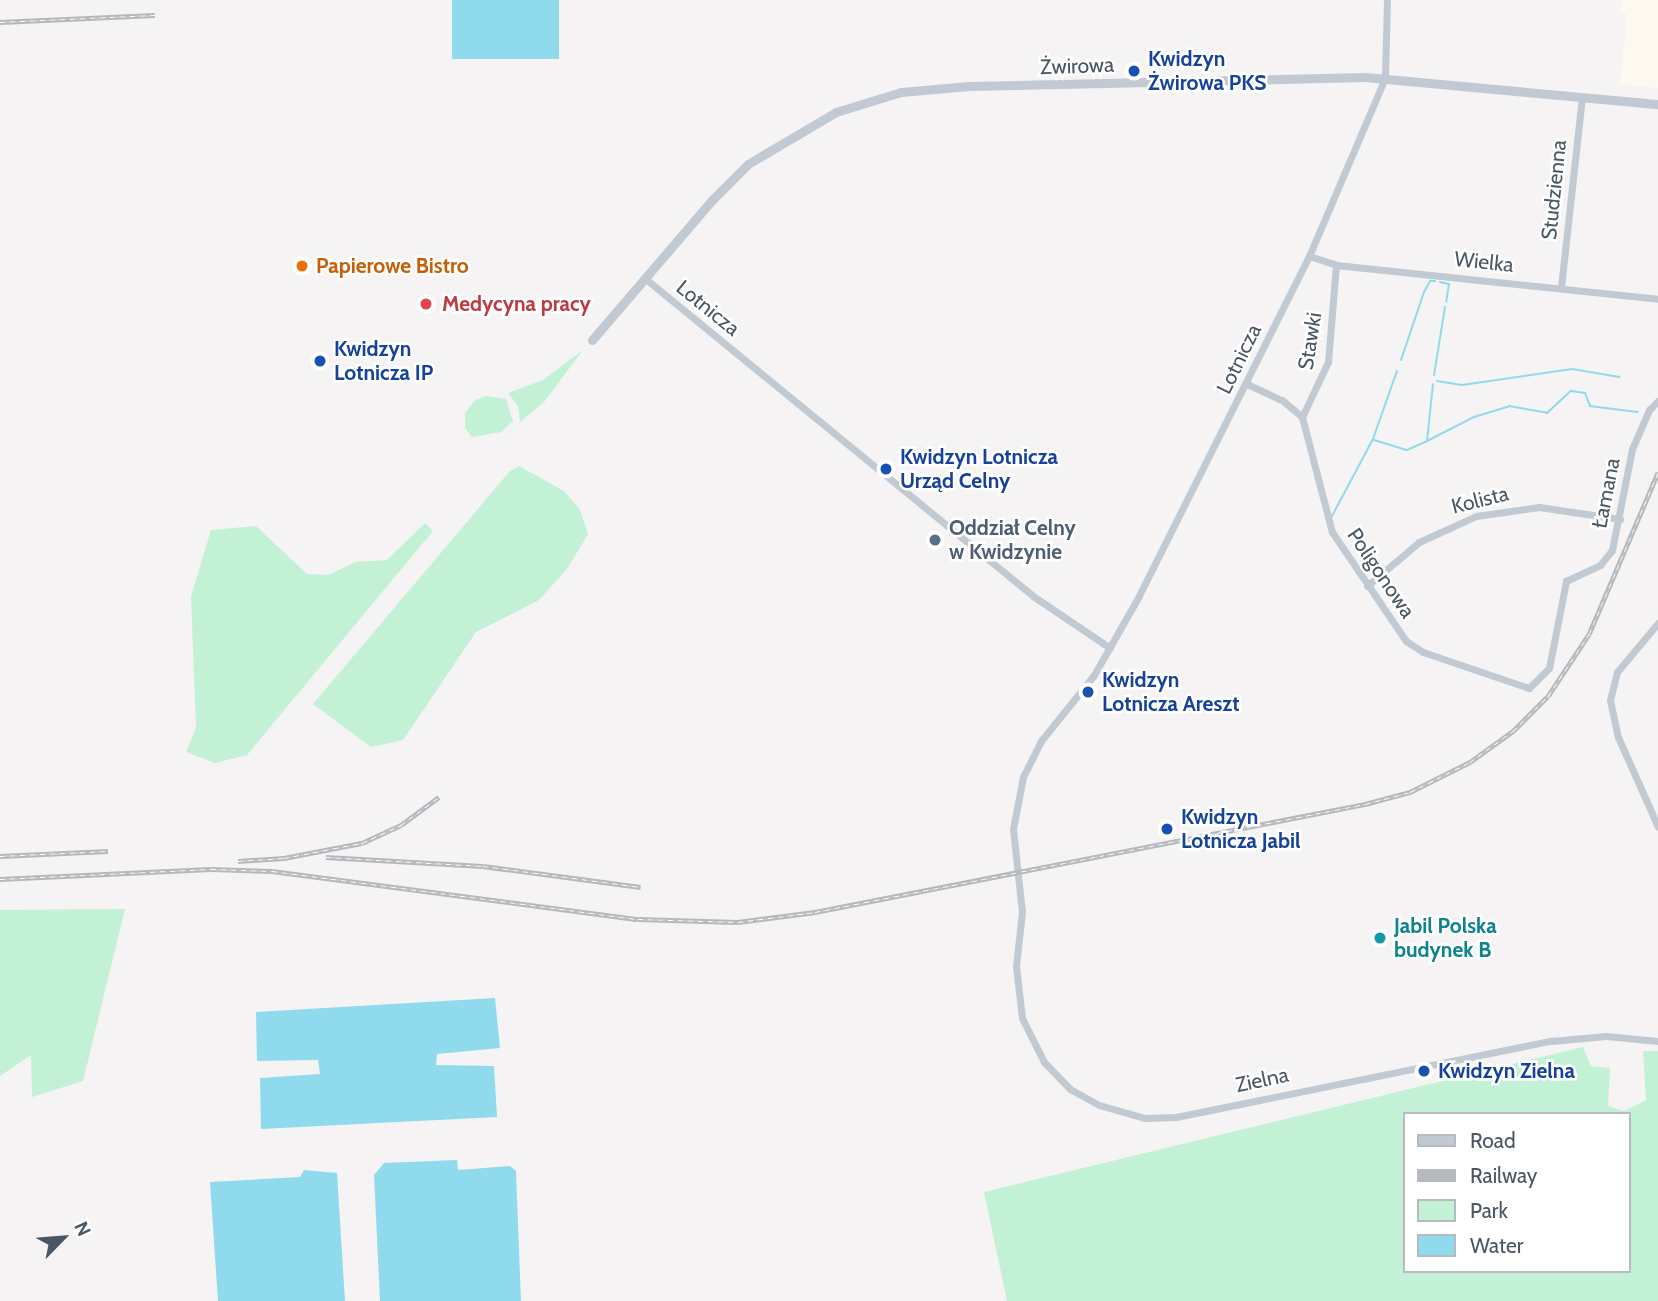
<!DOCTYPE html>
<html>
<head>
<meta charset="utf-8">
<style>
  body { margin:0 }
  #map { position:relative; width:1658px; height:1301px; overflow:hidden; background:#f5f3f3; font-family:Cabin,sans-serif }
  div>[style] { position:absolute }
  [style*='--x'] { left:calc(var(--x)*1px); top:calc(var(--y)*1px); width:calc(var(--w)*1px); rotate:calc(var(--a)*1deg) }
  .commercial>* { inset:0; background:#fdf9ef }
  .green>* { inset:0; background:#c3f1d5 }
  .water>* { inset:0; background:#90daee; transform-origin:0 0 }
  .stream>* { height:2px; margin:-1px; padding:0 1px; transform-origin:1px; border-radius:1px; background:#90daee }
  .minor>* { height:7px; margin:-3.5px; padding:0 3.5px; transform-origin:3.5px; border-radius:3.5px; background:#c1cad2 }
  .tertiary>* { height:9px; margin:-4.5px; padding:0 4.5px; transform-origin:4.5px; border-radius:4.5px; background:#c1cad2 }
  .rail>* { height:4.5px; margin-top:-2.25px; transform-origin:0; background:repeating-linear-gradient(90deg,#fff 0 5px,#b5b8bd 0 10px); box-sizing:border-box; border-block:2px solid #b5b8bd }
  .dots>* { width:19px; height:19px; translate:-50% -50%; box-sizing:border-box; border:4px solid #fff; border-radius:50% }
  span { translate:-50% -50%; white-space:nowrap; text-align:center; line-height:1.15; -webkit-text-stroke:5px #fff; paint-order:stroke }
  .transit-label { font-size:21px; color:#164399; font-weight:700 }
  .left { translate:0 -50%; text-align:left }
  .street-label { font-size:21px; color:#4a5661 }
  .food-label { font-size:21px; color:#c56008; font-weight:700 }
  .health-label { font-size:21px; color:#be3a42; font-weight:700 }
  .service-label { font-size:21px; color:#4e5e75; font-weight:700 }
  .culture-label { font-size:21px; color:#0d838f; font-weight:700 }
  .legend { position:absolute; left:1403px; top:1112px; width:228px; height:161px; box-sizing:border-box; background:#fff; border:2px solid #b7bbc0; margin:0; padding:9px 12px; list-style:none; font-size:21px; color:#4a5661 }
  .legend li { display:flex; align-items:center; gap:14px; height:35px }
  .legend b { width:35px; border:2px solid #b7bbc0 }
  .north { position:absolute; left:28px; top:1203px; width:70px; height:70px; -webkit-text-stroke:5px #fff; paint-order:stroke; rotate:65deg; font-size:19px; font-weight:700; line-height:28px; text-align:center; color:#4a5661 }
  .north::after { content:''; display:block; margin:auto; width:24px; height:32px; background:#4a5661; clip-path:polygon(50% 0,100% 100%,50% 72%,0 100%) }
</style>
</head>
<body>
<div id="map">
  <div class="commercial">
    <i style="clip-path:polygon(1622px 0,1658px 0,1658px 88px,1620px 84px,1627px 14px,1620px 13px)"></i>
  </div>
  <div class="green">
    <i style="clip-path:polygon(583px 350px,544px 402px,520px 422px,518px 406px,508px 393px,543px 380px)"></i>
    <i style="clip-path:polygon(486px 396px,506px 399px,513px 421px,501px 432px,472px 437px,465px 428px,465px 413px,475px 400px)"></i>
    <i style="clip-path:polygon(519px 466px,564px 491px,580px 510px,588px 534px,567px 569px,539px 600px,476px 632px,403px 740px,371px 747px,313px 704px,510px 471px)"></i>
    <i style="clip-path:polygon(425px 523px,433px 531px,247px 755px,215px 763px,186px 752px,196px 728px,191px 596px,211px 530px,256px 526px,307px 574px,329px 575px,355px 562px,387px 560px)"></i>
    <i style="clip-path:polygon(125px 909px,83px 1081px,32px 1097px,31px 1055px,0 1076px,0 910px)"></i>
    <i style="clip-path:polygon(evenodd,1583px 1047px,1591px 1066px,1610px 1068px,1608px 1106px,1624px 1111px,1646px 1100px,1643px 1051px,1658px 1051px,1658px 1301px,1007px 1301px,984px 1192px,1583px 1047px,1404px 1114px,1628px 1114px,1628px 1271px,1404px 1271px,1404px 1114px)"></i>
  </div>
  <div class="water">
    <i style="left:452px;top:0;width:107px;height:59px"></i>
    <i style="clip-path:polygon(495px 998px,500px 1048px,437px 1054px,436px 1065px,494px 1066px,497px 1117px,261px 1129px,260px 1078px,320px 1074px,318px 1060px,257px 1061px,256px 1012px)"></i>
    <i style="clip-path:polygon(457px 1160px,458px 1170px,510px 1166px,516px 1171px,521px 1301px,380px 1301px,374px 1175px,384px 1163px)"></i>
    <i style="clip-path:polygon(304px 1170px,337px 1173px,345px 1301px,218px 1301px,210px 1182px,300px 1177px)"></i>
  </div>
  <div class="stream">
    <i style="--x:1440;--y:282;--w:9;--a:13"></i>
    <i style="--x:1449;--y:284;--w:18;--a:99"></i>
    <i style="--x:1401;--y:360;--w:72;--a:-71.3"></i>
    <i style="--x:1424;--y:292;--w:13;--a:-61"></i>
    <i style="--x:1430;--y:281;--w:5;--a:0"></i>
    <i style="--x:1434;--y:375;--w:69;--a:-80.8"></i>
    <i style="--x:1437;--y:381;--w:25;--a:9"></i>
    <i style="--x:1462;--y:385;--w:111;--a:-8.3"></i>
    <i style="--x:1572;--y:369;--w:48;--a:9.7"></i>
    <i style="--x:1374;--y:440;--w:34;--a:17"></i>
    <i style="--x:1407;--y:450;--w:22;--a:-24"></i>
    <i style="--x:1427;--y:441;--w:57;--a:-84"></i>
    <i style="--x:1427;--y:441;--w:53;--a:-27.1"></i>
    <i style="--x:1474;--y:417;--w:37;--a:-17"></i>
    <i style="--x:1509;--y:406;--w:39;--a:10"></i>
    <i style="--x:1547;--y:413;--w:33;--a:-43"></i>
    <i style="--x:1571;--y:391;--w:14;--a:8"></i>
    <i style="--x:1585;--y:393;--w:14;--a:69"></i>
    <i style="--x:1590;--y:406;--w:48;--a:7.1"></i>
    <i style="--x:1332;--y:516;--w:87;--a:-62"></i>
    <i style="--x:1373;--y:439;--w:72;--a:-70.6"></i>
  </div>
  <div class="minor">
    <i style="--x:1387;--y:0;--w:78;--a:91.5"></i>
    <i style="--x:1385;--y:78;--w:194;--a:113.1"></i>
    <i style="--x:1309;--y:256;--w:380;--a:116.6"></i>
    <i style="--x:1139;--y:596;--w:91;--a:119.7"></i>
    <i style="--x:1094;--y:675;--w:85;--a:128.8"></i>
    <i style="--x:1041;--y:741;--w:40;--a:116.6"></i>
    <i style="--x:1023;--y:777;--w:53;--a:100.9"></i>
    <i style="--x:1013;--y:829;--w:83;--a:83.8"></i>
    <i style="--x:1022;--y:912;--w:54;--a:96.3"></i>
    <i style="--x:1016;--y:966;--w:52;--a:83.4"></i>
    <i style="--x:1022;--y:1018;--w:49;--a:63.4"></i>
    <i style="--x:1044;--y:1062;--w:37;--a:46"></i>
    <i style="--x:1070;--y:1089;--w:33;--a:29"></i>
    <i style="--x:1099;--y:1105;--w:48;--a:15.8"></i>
    <i style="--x:1145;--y:1118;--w:31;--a:-2"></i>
    <i style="--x:1176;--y:1117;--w:383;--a:-11.5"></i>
    <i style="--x:1551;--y:1041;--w:55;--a:-5.2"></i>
    <i style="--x:1606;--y:1036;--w:52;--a:5.5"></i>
    <i style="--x:1309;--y:256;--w:28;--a:18"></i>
    <i style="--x:1336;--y:265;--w:324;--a:6"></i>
    <i style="--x:647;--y:280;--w:499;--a:39.3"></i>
    <i style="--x:1033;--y:596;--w:93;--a:34"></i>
    <i style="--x:1561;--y:287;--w:191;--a:-83.7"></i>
    <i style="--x:1247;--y:384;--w:38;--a:25"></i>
    <i style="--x:1282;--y:400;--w:26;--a:40"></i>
    <i style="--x:1302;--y:417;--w:119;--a:75.4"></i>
    <i style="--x:1332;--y:532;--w:132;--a:55.8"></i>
    <i style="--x:1406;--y:641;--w:20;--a:33"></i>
    <i style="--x:1423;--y:652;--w:112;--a:18.8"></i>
    <i style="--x:1529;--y:688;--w:28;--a:-45"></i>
    <i style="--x:1549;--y:668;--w:89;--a:-78.9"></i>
    <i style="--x:1566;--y:581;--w:38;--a:-25"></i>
    <i style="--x:1600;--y:565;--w:19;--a:-51"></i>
    <i style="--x:1612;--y:550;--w:103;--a:-78.8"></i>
    <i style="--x:1632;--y:449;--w:43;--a:-66.4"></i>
    <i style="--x:1649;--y:410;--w:13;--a:-45"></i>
    <i style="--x:1302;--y:417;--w:61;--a:-64.7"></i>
    <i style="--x:1328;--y:362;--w:97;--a:-85.3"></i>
    <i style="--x:1367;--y:586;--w:68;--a:-40.2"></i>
    <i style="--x:1419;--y:542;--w:63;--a:-24.5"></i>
    <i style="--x:1476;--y:516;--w:64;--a:-8.1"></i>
    <i style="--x:1539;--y:507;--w:82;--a:8.4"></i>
    <i style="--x:1658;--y:623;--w:64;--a:129.9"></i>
    <i style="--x:1617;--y:672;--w:29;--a:104"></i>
    <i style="--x:1610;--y:700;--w:38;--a:78"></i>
    <i style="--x:1618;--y:737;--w:98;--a:66"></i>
  </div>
  <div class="tertiary">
    <i style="--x:592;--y:340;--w:186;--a:-49.4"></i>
    <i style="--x:713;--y:199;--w:49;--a:-45"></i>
    <i style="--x:748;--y:164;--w:102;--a:-30.6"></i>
    <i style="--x:836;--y:112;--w:68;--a:-17.1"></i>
    <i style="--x:901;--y:92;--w:68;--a:-5"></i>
    <i style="--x:969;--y:86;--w:396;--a:-1.3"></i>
    <i style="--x:1365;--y:77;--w:294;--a:5.3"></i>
  </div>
  <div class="rail">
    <i style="--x:0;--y:22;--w:155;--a:-2.6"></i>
    <i style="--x:0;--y:856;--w:108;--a:-2.7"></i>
    <i style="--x:326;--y:857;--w:157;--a:3.3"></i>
    <i style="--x:483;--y:866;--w:159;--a:7.6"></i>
    <i style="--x:238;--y:861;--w:46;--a:-3.7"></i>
    <i style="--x:284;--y:858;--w:79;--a:-10.9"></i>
    <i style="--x:362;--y:843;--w:43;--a:-24.8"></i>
    <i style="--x:401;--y:825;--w:47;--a:-36.4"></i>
    <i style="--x:0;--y:879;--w:211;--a:-2.7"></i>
    <i style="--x:211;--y:869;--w:61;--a:1.9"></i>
    <i style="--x:272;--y:871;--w:369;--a:7.5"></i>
    <i style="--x:638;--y:919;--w:100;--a:1.7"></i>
    <i style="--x:738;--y:922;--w:78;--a:-7.4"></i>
    <i style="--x:815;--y:912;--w:561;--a:-11.11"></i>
    <i style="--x:1365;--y:804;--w:47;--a:-14.9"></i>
    <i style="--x:1410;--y:792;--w:67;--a:-26.6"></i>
    <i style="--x:1470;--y:762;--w:53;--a:-35.8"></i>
    <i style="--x:1513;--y:731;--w:49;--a:-45"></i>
    <i style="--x:1548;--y:696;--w:74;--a:-56.5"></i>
    <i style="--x:1589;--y:634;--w:176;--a:-66.9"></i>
  </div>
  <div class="dots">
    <i style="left:1134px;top:71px;background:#1a4fb4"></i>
    <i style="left:302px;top:266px;background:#e8710a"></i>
    <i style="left:426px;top:304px;background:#e0444e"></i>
    <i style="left:320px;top:361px;background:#1a4fb4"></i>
    <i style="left:886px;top:469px;background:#1a4fb4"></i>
    <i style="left:935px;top:540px;background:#5c6f8a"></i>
    <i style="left:1088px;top:692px;background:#1a4fb4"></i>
    <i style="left:1167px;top:829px;background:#1a4fb4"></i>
    <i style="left:1380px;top:938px;background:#0f9aa8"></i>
    <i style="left:1424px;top:1071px;background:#1a4fb4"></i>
  </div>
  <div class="transit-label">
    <span class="left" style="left:1148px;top:71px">Kwidzyn<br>Żwirowa PKS</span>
    <span class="left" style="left:334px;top:361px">Kwidzyn<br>Lotnicza IP</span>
    <span class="left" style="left:900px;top:469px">Kwidzyn Lotnicza<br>Urząd Celny</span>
    <span class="left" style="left:1102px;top:692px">Kwidzyn<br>Lotnicza Areszt</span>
    <span class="left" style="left:1181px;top:829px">Kwidzyn<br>Lotnicza Jabil</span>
    <span class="left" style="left:1438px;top:1071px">Kwidzyn Zielna</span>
  </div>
  <div class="street-label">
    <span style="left:1077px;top:66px;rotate:-2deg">Żwirowa</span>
    <span style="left:1554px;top:190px;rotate:-84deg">Studzienna</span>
    <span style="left:1484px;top:262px;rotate:6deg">Wielka</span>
    <span style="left:708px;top:308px;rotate:39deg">Lotnicza</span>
    <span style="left:1310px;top:341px;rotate:-81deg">Stawki</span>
    <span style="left:1239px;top:359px;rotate:-64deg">Lotnicza</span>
    <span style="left:1606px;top:493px;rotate:-79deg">Łamana</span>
    <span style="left:1480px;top:500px;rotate:-14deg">Kolista</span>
    <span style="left:1381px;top:573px;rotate:56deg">Poligonowa</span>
    <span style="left:1262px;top:1080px;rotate:-12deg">Zielna</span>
  </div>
  <div class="food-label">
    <span class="left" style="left:316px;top:266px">Papierowe Bistro</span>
  </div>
  <div class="health-label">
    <span class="left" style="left:442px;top:304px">Medycyna pracy</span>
  </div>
  <div class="service-label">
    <span class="left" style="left:949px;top:540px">Oddział Celny<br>w Kwidzynie</span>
  </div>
  <div class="culture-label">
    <span class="left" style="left:1394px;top:938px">Jabil Polska<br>budynek B</span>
  </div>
  <ul class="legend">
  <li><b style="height:9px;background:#c1cad2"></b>Road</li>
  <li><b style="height:9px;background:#b5b8bd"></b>Railway</li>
  <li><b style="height:19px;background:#c3f1d5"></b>Park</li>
  <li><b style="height:19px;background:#90daee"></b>Water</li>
  </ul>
  <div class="north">N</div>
</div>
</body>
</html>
